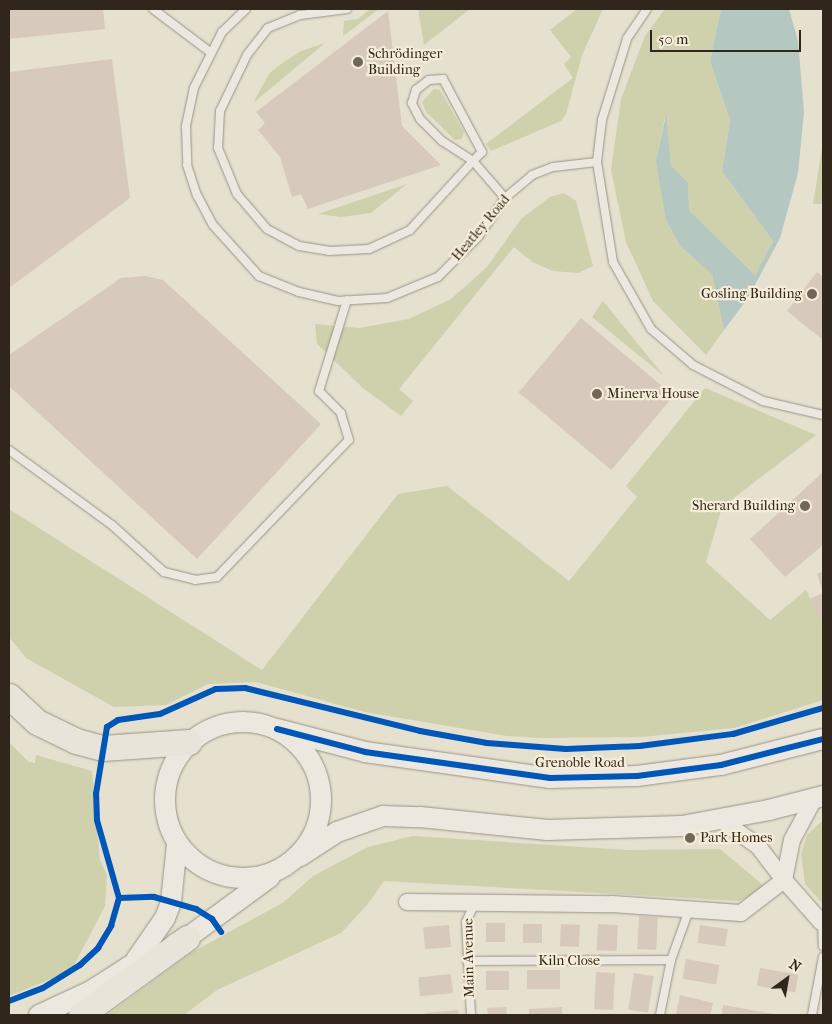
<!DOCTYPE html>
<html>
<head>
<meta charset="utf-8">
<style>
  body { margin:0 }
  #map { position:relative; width:832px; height:1024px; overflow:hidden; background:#e6e0ce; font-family:"IM FELL French Canon",serif }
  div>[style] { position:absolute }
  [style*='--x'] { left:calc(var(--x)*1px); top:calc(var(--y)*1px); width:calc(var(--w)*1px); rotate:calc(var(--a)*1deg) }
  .green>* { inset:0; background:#cfd0ac }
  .water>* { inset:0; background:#b4c7c1 }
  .building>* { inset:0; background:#d8c9bd; transform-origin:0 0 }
  .roads { filter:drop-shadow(0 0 1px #989388) drop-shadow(0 0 1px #989388) }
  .service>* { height:8px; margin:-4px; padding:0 4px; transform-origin:4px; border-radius:4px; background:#ece8df }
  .minor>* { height:16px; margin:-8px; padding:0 8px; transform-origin:8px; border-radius:8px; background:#ece8df }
  .tertiary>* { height:20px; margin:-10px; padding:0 10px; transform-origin:10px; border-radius:10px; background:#ece8df }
  .tertiary>.ring { margin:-10px; padding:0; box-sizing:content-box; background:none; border:20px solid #ece8df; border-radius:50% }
  .primary>* { height:25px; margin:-12.5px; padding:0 12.5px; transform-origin:12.5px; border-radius:12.5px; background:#e9e4da }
  .cycleway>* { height:6px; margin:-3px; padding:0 3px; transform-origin:3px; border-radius:3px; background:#0057b8 }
  .dots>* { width:14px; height:14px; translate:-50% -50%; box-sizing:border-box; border:2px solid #f6edd9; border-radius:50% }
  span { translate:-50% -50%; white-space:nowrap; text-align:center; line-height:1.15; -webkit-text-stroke:4.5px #f6edd9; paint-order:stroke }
  .poi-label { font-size:14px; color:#31261c }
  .left { translate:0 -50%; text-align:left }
  .right { translate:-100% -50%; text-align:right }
  .street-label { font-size:14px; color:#31261c }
  .frame { position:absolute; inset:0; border:10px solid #31261c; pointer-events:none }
  .north { position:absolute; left:762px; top:954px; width:50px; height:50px; -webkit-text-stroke:4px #f6edd9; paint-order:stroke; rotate:32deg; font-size:14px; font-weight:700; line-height:20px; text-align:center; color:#31261c }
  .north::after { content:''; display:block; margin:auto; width:18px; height:22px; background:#31261c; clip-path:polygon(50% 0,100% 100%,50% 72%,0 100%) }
  .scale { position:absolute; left:650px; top:30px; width:151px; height:22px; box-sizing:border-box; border:2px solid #31261c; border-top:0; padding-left:6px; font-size:15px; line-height:18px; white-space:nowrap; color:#31261c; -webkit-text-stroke:4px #f6edd9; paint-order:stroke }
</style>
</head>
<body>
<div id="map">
  <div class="green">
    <i style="clip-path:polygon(370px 9px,379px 9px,343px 36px,344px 21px,358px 19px)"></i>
    <i style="clip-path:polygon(418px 9px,470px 9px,424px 45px)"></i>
    <i style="clip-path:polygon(577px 9px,603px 9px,582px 55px,566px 114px,561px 121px,491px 151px,486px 144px,573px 78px,564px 64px,571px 57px,550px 30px)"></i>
    <i style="clip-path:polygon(665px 9px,721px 9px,710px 61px,730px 120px,722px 171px,773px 241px,755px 275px,689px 210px,688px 182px,671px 166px,665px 117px,656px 161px,682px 248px,712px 274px,724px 330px,706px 355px,653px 301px,626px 242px,611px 170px,621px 99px,645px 36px)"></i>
    <i style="clip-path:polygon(325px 43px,253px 103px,269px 74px,278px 66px,301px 51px)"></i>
    <i style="clip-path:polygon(434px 89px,440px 90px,464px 132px,462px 139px,455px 140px,426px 112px,422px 102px)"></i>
    <i style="clip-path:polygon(823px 142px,823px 204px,813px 204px)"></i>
    <i style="clip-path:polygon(407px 184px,371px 213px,341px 217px,318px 214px)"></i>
    <i style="clip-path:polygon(564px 193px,576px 201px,593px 266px,578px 273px,553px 271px,532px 262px,514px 247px,399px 389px,413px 401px,401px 416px,363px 388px,317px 344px,315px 324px,359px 328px,409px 319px,451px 299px,487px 267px,521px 219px,550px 197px)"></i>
    <i style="clip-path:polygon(603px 301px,664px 376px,592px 317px)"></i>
    <i style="clip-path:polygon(705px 388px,816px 435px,722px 507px,706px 562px,770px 620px,806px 590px,823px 625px,823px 700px,734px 728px,641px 737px,541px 738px,507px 736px,365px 712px,256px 682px,208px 684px,166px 705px,114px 707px,26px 658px,9px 637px,9px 509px,262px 670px,398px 494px,447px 486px,569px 581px,637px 497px,626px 486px)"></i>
    <i style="clip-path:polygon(9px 742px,29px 762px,35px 763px,36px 755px,92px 771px,100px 860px,107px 875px,105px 906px,71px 971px,9px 996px)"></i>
    <i style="clip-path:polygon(823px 820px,823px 904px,805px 884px,801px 854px,807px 835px)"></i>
    <i style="clip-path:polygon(413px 836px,628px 850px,720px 849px,763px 885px,761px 890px,740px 901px,384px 881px,367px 905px,341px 933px,217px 990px,184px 1015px,107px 1015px,191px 953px,284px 902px,313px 876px,368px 847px)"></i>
  </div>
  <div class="water">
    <i style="clip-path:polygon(721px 9px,789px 9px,798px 41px,804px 112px,798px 173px,780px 238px,748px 298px,724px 330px,712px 274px,682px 248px,666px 220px,656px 161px,666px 115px,671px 166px,688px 182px,689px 210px,755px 275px,773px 241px,722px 171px,730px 120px,710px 61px)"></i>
  </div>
  <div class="building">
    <i style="clip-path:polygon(9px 9px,103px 9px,105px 29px,9px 39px)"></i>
    <i style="clip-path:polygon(388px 11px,402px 126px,441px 165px,308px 209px,301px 194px,292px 197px,280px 157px,258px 130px,265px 123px,256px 112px)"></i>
    <i style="clip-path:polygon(112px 59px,130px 198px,9px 288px,9px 72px)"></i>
    <i style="clip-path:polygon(817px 272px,823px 277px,823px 340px,787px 311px)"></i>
    <i style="clip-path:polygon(146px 276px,163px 280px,321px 424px,197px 559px,9px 386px,9px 355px,121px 278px)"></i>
    <i style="left:581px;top:318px;width:121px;height:97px;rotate:40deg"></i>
    <i style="clip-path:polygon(823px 472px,823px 545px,785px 577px,750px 539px)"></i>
    <i style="clip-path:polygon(823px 571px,823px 592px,817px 574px)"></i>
    <i style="clip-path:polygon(823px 593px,823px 625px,809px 599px)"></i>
    <i style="left:639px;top:916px;width:19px;height:33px;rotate:3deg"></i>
    <i style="left:505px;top:923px;width:19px;height:19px;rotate:90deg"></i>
    <i style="left:523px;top:924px;width:19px;height:19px"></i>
    <i style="left:561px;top:924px;width:19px;height:22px;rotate:3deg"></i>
    <i style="left:598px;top:924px;width:20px;height:26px;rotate:3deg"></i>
    <i style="left:449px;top:925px;width:22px;height:26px;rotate:85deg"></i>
    <i style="left:700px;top:925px;width:28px;height:18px;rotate:8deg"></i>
    <i style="left:686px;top:959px;width:34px;height:20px;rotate:10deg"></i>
    <i style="left:760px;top:968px;width:39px;height:18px;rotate:10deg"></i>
    <i style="left:560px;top:970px;width:19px;height:33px;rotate:90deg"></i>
    <i style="left:486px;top:971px;width:23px;height:19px"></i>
    <i style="left:596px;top:972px;width:19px;height:37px;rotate:3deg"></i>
    <i style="left:634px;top:973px;width:20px;height:37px;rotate:9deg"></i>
    <i style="left:451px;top:974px;width:19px;height:33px;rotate:84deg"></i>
    <i style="clip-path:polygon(680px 995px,713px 1003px,710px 1015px,676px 1015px)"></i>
    <i style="clip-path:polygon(723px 1005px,774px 1014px,774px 1015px,722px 1015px)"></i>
    <i style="clip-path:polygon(506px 1007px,507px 1015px,488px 1015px,487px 1008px)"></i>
    <i style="clip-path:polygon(562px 1007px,562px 1015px,529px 1015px,529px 1009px)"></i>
    <i style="clip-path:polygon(458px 1010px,459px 1015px,425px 1015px,425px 1013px)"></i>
  </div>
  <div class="roads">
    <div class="service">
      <i style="--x:153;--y:9;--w:71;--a:37"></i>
      <i style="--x:246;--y:9;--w:33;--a:136"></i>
      <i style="--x:222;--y:32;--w:63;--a:116.6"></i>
      <i style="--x:194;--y:88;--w:40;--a:102"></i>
      <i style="--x:186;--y:127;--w:38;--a:88"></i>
      <i style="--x:187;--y:165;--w:32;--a:72"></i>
      <i style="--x:197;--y:195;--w:34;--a:62"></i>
      <i style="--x:213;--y:225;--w:69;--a:48"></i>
      <i style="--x:259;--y:276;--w:43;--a:21.8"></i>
      <i style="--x:299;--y:292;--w:40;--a:13"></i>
      <i style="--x:338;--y:301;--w:49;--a:-3.5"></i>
      <i style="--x:387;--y:298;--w:55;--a:-22.4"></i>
      <i style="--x:438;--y:277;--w:57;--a:-45"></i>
      <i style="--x:478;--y:237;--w:47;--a:-55.3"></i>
      <i style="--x:505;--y:198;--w:35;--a:-40"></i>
      <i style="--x:532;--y:175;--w:22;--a:-21"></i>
      <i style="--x:553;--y:167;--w:44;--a:-6.5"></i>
      <i style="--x:347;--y:9;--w:47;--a:172.7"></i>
      <i style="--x:300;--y:15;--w:35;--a:158"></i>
      <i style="--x:268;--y:28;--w:34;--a:128"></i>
      <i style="--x:247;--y:55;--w:62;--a:115.7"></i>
      <i style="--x:220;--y:111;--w:37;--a:93"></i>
      <i style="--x:218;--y:148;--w:50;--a:67.6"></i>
      <i style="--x:237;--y:194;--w:46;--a:49.4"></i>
      <i style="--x:267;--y:229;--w:36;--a:28"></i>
      <i style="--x:299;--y:246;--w:30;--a:9"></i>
      <i style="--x:329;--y:251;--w:40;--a:-2.9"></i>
      <i style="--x:369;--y:249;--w:45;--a:-24.9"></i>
      <i style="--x:410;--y:230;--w:93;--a:-47.6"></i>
      <i style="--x:473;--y:161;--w:49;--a:49.1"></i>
      <i style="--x:647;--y:9;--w:36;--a:124"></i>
      <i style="--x:627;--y:39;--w:85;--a:107.2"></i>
      <i style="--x:602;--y:120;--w:42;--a:96.8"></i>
      <i style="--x:597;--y:162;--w:101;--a:80.9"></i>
      <i style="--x:613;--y:262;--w:77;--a:60.4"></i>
      <i style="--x:651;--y:329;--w:55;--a:40.6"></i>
      <i style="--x:693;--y:365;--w:79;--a:27.2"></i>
      <i style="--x:763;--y:401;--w:62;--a:13.1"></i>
      <i style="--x:443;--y:79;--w:83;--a:61.9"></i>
      <i style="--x:482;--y:152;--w:13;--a:135"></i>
      <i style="--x:473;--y:161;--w:37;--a:-147"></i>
      <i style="--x:442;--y:141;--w:31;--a:-135"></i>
      <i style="--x:420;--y:119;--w:18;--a:-117"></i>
      <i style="--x:412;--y:103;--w:14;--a:-73"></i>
      <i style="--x:416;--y:90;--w:16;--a:-38"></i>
      <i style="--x:429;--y:80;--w:14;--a:-4"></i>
      <i style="--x:9;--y:450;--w:127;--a:36.1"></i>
      <i style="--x:112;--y:525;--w:70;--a:42.1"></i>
      <i style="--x:164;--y:572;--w:32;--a:14"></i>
      <i style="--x:195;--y:580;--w:22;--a:-8"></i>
      <i style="--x:217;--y:577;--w:190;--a:-46.1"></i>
      <i style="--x:349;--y:440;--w:28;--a:-107"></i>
      <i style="--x:341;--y:413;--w:31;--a:-135"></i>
      <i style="--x:319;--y:391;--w:95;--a:-72.9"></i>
      <i style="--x:822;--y:922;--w:24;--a:88"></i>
      <i style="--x:467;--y:961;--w:204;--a:-0.3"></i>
      <i style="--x:471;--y:1015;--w:93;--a:-93.1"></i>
      <i style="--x:466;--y:922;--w:21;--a:-65"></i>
      <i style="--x:660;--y:1015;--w:56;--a:-78.7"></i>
      <i style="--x:671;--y:960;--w:53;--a:-70.2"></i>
      <i style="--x:812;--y:1015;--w:59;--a:-79.3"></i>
    </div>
    <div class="minor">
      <i style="--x:721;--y:820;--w:45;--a:35.1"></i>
      <i style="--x:758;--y:846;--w:43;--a:52.6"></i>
      <i style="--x:784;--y:880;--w:41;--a:-78.7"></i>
      <i style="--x:792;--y:840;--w:47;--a:-61.8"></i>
      <i style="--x:407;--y:902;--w:205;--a:0.6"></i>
      <i style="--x:612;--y:904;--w:129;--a:4"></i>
      <i style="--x:741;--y:913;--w:54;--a:-37.5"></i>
      <i style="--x:784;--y:880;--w:56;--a:48.6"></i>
    </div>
    <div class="tertiary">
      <i class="ring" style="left:165px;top:722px;width:136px;height:136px"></i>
      <i style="--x:277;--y:729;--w:91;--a:14.6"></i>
      <i style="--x:365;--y:752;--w:187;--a:8"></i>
      <i style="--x:550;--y:778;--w:87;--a:-1.3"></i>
      <i style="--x:637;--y:776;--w:85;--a:-7.5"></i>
      <i style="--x:721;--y:765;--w:105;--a:-14.3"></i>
      <i style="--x:300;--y:856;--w:44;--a:-33"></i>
      <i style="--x:337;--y:832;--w:49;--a:-19.2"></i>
      <i style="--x:383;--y:816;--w:37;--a:2"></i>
      <i style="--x:420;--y:817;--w:128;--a:5.8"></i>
      <i style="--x:547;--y:830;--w:135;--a:-1.7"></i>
      <i style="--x:682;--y:826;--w:88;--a:-10.4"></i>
      <i style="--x:769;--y:810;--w:56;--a:-14.5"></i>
      <i style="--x:175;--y:944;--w:13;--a:-27"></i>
      <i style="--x:187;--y:938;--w:103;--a:-36.3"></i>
      <i style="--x:136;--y:960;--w:51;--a:-55.4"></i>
      <i style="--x:165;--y:918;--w:17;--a:-69"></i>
      <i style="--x:171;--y:902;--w:58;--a:-84.1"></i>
      <i style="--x:39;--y:1015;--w:57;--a:-24.8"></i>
      <i style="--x:91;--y:991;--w:63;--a:-32.7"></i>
    </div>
    <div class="primary">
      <i style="--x:9;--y:696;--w:38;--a:43"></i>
      <i style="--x:37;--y:722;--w:43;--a:26"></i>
      <i style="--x:76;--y:741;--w:27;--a:15"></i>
      <i style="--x:102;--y:748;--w:87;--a:-3.9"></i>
      <i style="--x:81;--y:1015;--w:131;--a:-36"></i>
    </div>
  </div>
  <div class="cycleway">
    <i style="--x:277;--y:729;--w:91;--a:14.6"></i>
    <i style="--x:365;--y:752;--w:187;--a:8"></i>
    <i style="--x:550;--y:778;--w:87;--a:-1.3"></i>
    <i style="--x:637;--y:776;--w:85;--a:-7.5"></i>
    <i style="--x:721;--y:765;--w:105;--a:-14.3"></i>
    <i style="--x:119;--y:898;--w:35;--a:-2"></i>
    <i style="--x:154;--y:897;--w:44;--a:15.9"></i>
    <i style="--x:196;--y:909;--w:19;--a:32"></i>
    <i style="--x:212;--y:919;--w:16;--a:55"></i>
    <i style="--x:9;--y:1001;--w:36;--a:-21"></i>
    <i style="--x:43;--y:988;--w:44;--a:-31.9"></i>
    <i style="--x:80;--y:965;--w:25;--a:-43"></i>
    <i style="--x:98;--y:948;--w:26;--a:-59"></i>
    <i style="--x:111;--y:926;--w:29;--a:-74"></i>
    <i style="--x:119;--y:898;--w:81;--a:-105.8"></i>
    <i style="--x:97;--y:820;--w:26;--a:-92"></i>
    <i style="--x:96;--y:794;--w:68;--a:-80.7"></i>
    <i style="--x:107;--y:727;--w:13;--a:-32"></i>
    <i style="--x:118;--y:720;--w:42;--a:-8.1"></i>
    <i style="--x:160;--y:714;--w:61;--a:-24.1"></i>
    <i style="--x:216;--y:689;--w:29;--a:-2"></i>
    <i style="--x:245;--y:688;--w:180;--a:13.8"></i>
    <i style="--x:420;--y:731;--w:68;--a:10.2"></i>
    <i style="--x:487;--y:743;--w:79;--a:4.3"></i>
    <i style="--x:566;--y:749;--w:74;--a:-2.3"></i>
    <i style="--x:640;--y:746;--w:94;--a:-7.4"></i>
    <i style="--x:733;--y:734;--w:94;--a:-16.1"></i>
  </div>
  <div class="dots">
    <i style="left:358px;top:62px;background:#70675a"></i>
    <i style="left:812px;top:294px;background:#70675a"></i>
    <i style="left:597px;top:394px;background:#70675a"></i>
    <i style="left:805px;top:506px;background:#70675a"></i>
    <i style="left:690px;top:838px;background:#70675a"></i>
  </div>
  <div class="poi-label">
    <span class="left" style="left:368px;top:62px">Schrödinger<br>Building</span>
    <span class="right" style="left:802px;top:294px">Gosling Building</span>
    <span class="left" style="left:607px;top:394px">Minerva House</span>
    <span class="right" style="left:795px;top:506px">Sherard Building</span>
    <span class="left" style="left:700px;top:838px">Park Homes</span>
  </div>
  <div class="street-label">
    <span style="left:481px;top:228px;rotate:-50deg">Heatley Road</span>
    <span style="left:580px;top:763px">Grenoble Road</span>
    <span style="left:469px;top:958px;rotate:-91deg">Main Avenue</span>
    <span style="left:569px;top:961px">Kiln Close</span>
  </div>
  <div class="frame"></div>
  <div class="north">N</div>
  <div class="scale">50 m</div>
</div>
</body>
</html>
